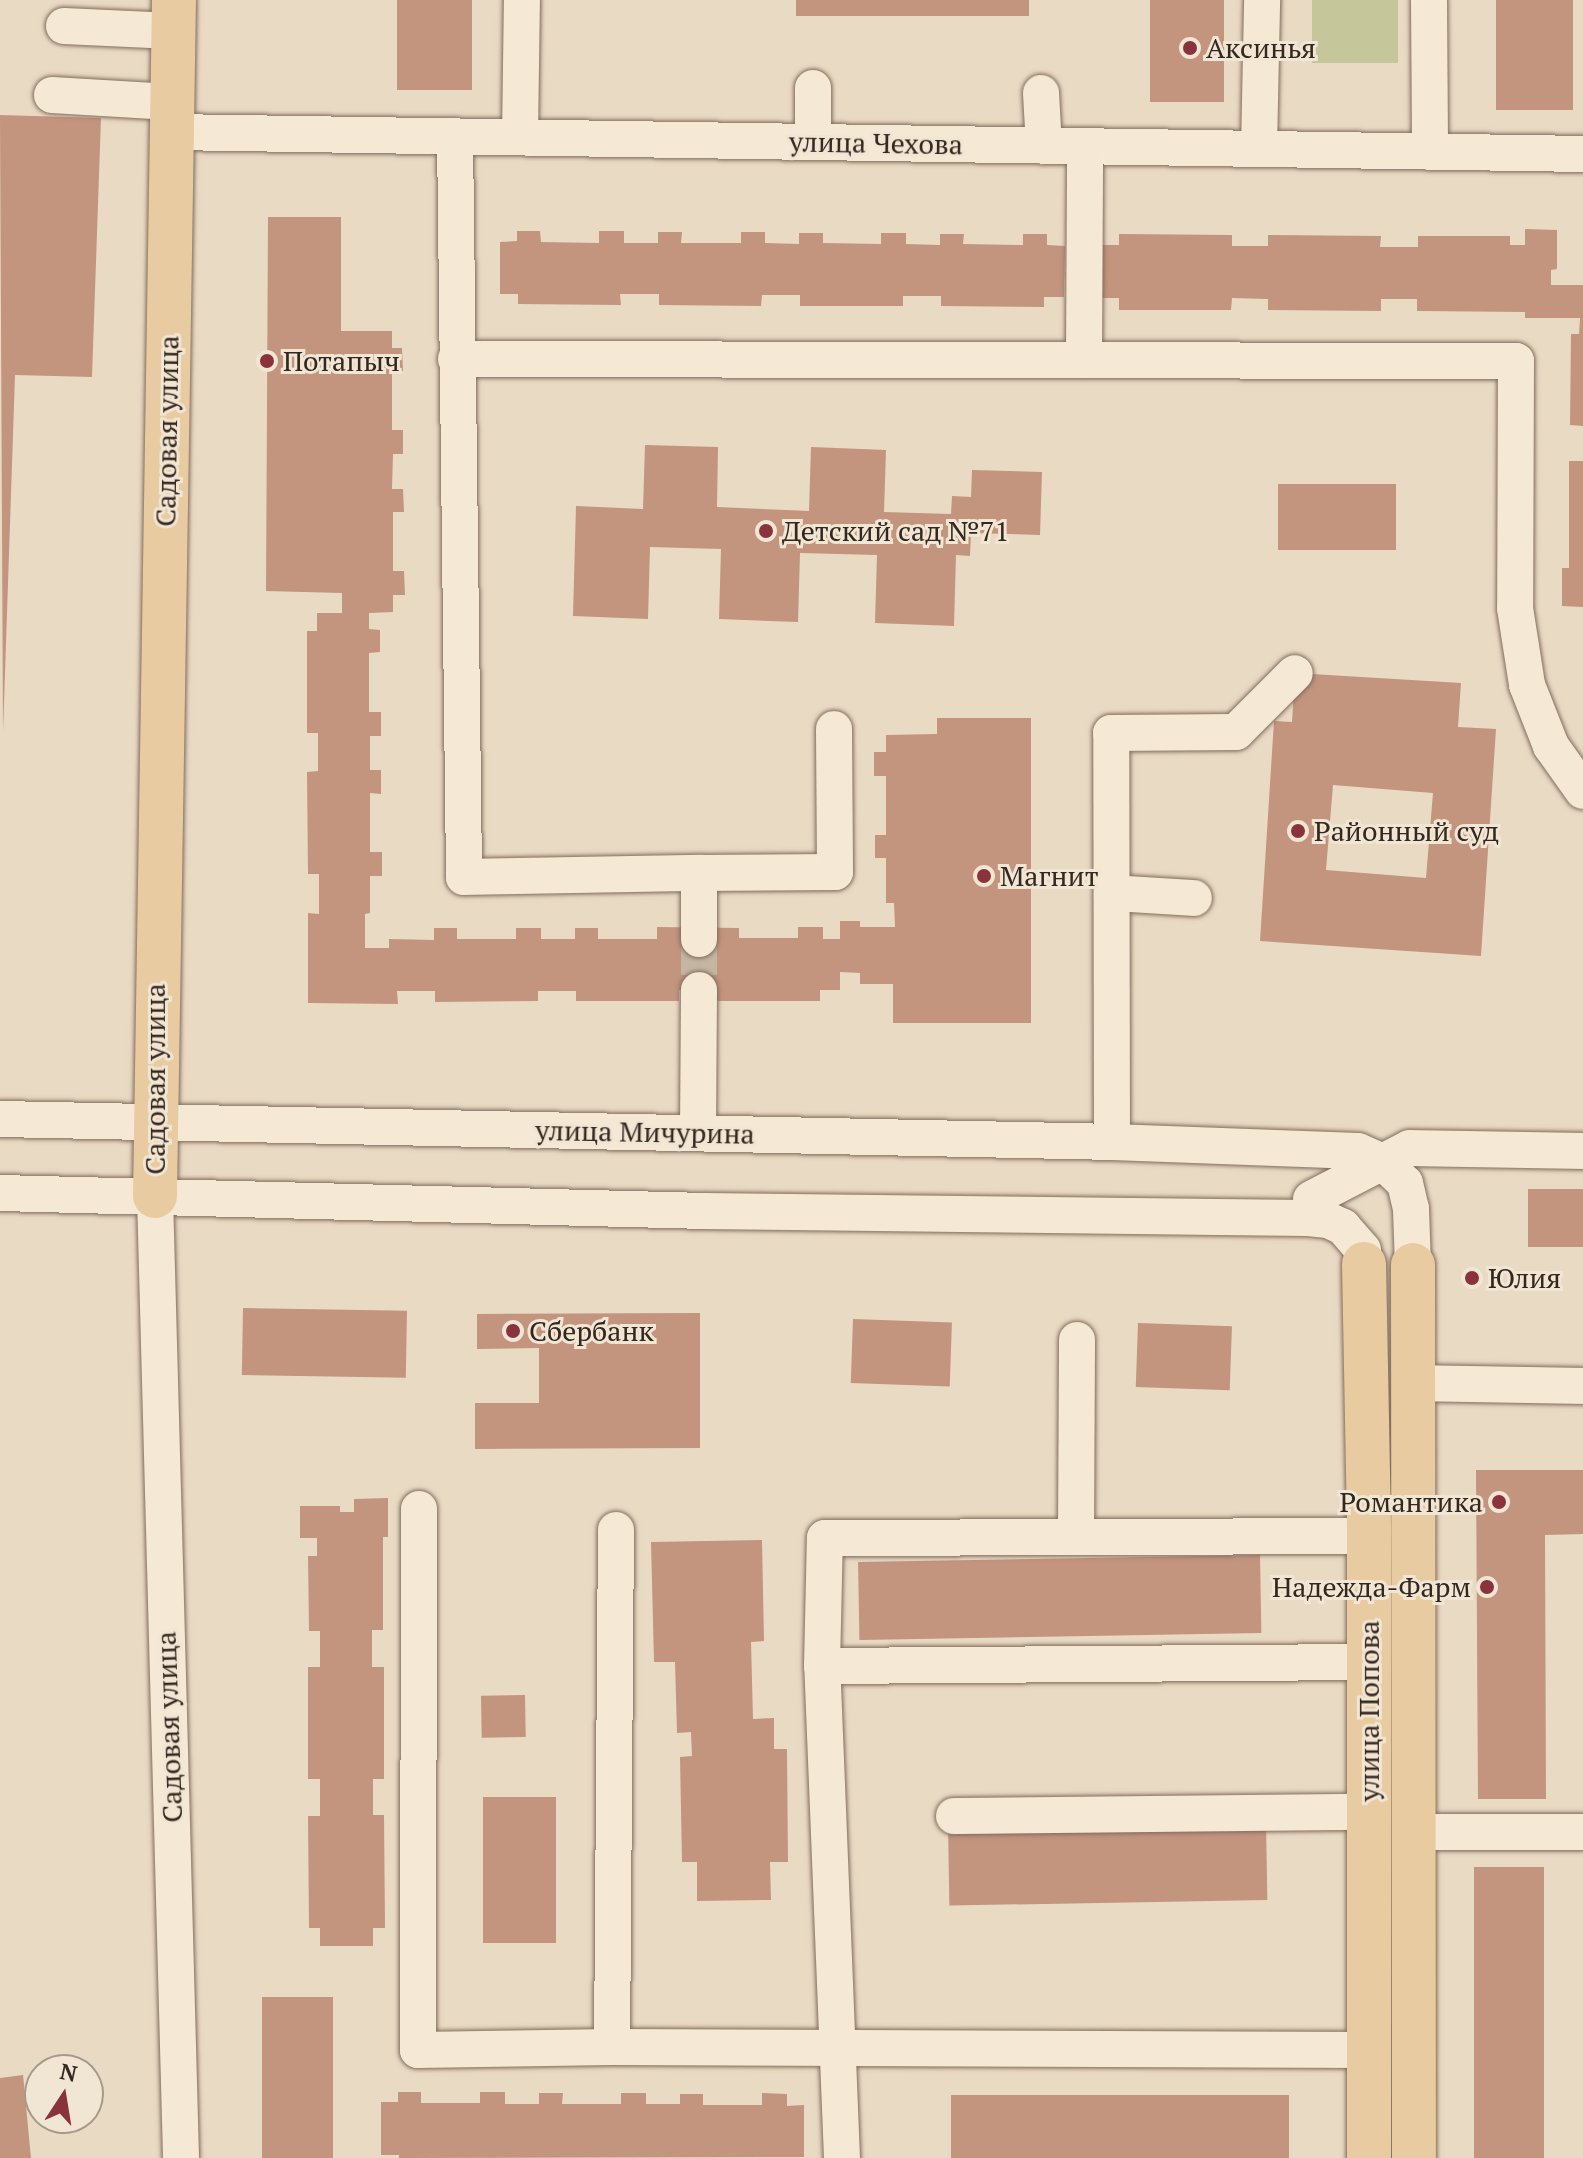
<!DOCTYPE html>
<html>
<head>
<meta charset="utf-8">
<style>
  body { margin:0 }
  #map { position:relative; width:1583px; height:2158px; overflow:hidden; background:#e9dac4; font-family:"PT Serif",serif }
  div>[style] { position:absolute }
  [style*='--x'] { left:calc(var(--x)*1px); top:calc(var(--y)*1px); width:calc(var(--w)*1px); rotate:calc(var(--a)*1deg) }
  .green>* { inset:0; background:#c5c699; transform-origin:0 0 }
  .building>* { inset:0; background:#c3947e; transform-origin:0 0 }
  .minor-tunnel>* { height:36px; margin-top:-18px; transform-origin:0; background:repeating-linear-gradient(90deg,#c5b6a3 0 36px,transparent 0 54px) }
  .roads { filter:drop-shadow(0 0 2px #816d5d) drop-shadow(0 0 2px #816d5d) }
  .minor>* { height:36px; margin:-18px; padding:0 18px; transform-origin:18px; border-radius:18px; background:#f5e9d6 }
  .major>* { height:44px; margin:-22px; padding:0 22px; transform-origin:22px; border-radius:22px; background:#e8cba0 }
  .dots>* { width:22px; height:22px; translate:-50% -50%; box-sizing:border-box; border:4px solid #f1e5d3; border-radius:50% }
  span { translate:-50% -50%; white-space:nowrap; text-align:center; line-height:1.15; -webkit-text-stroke:6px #f1e5d3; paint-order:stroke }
  .poi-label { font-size:28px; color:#33271f }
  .left { translate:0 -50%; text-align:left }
  .right { translate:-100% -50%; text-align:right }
  .street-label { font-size:28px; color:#33271f }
  .north { position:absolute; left:24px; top:2054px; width:80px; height:80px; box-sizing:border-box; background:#f1e5d3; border:2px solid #a5998b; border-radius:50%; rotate:12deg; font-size:22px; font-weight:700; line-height:32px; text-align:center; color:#33271f }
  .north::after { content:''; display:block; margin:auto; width:28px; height:36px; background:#8a333c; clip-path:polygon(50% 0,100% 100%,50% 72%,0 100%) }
</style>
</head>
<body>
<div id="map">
  <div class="green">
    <i style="left:1312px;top:0;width:86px;height:63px"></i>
  </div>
  <div class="building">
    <i style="left:397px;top:0;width:75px;height:90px"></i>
    <i style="left:796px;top:0;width:233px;height:16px"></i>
    <i style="left:1150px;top:0;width:74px;height:102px"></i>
    <i style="left:1496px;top:0;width:77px;height:110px"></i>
    <i style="clip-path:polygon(0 115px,101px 118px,92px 377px,15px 375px,3px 733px)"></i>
    <i style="clip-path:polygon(268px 217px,341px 217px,341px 331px,392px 331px,392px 348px,402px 348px,403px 371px,392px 371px,392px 430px,403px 430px,403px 454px,393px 454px,392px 489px,403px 489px,404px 512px,393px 512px,393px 571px,404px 571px,405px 595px,393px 595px,393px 612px,369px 613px,369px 629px,380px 630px,380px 652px,369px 653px,369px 712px,381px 712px,381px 736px,370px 736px,370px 770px,381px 770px,381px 794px,370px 793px,370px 852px,382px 852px,382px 876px,370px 876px,370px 913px,365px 914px,365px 948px,389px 948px,389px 939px,434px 940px,434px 928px,457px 928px,457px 939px,516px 939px,516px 928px,541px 928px,541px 939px,575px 939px,575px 928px,598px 928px,598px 939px,657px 939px,657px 927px,739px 928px,739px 938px,798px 938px,798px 927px,823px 927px,823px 939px,840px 939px,840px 921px,860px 921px,860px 927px,895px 927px,894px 903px,886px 903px,886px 858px,875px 858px,875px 835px,886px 835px,886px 776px,874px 776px,874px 752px,886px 752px,886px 735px,937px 734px,937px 718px,1031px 718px,1031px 1023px,893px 1023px,893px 984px,860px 984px,860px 973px,840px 972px,840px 990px,820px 990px,820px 1001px,717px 1001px,717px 990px,679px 990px,679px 1001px,576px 1001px,576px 991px,538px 991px,538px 1001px,435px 1002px,435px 991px,397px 991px,398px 1004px,308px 1003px,308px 913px,319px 914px,319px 874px,308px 874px,307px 772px,318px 771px,318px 733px,307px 733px,307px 631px,317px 631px,317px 613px,342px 613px,342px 593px,266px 591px)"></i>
    <i style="clip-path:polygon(1525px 229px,1557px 230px,1557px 269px,1551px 270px,1551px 285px,1583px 285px,1583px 426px,1570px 425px,1571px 334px,1579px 334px,1580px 318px,1525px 318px,1525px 312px,1417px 311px,1417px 299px,1381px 299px,1381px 311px,1268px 310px,1268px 299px,1232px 298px,1231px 310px,1119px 310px,1119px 298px,1101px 298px,1101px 245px,1119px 245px,1119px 234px,1232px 235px,1232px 246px,1268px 246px,1268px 235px,1381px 236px,1380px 247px,1418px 247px,1418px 236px,1510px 236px,1510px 245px,1525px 245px)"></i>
    <i style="clip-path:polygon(517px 231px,540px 231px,541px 242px,599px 243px,599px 231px,624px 231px,624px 243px,658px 243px,658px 232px,682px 232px,681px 243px,741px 243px,741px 232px,765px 232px,765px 243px,799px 244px,799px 233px,823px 233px,823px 243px,881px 244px,881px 233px,906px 233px,906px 244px,940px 245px,940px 234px,964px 234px,963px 244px,1023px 245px,1023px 234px,1047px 234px,1047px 245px,1065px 246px,1064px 297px,1044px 297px,1044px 307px,941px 306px,941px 296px,903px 296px,903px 306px,800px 306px,800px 295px,762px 295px,761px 306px,659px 305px,659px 294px,620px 294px,621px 305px,518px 304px,518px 294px,500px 294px,500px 242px,517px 241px)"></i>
    <i style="clip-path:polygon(645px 445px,718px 447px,717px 507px,809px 511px,811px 447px,886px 450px,884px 512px,951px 514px,952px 496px,971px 497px,972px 470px,1042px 472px,1040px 535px,971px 533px,970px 556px,956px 555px,954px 626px,875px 623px,877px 555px,800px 553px,798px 622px,719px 619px,721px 549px,650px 547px,648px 619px,573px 616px,576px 506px,643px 509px)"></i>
    <i style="clip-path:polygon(1569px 461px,1583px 461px,1583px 607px,1562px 606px,1562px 568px,1569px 568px)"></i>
    <i style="left:1278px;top:484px;width:118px;height:66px"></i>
    <i style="clip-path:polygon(evenodd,1295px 673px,1461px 683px,1458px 727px,1496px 729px,1481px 956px,1260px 941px,1274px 721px,1292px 722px,1295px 673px,1333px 785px,1433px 793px,1426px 878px,1326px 870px,1333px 785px)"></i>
    <i style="left:1528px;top:1189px;width:55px;height:58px"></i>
    <i style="left:243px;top:1308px;width:164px;height:67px;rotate:1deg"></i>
    <i style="clip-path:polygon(700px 1313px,700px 1448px,475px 1449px,475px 1403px,539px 1403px,539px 1348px,477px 1349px,477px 1314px)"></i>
    <i style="left:853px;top:1319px;width:99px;height:64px;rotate:2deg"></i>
    <i style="left:1138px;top:1323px;width:94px;height:64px;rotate:2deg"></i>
    <i style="clip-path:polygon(1476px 1470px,1583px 1470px,1583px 1534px,1545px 1535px,1546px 1799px,1478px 1799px)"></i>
    <i style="clip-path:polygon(388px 1498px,388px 1537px,383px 1537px,383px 1630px,372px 1630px,372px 1667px,384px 1667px,384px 1779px,373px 1779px,373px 1815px,384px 1815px,385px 1928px,373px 1928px,373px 1946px,320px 1946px,320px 1928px,309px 1928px,308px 1816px,320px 1816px,320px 1779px,308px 1779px,308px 1667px,320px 1667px,320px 1631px,309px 1631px,308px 1556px,317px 1556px,317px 1538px,300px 1538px,300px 1506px,340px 1506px,340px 1512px,354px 1512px,354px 1499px)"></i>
    <i style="clip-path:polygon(762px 1540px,764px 1641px,751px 1642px,753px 1719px,774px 1718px,774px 1749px,787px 1749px,788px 1862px,770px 1862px,771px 1900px,697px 1901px,697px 1862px,682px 1862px,680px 1757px,692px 1756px,691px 1732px,677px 1733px,675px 1662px,654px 1662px,651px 1542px)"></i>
    <i style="left:1260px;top:1555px;width:78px;height:402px;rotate:89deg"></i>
    <i style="left:525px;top:1695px;width:42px;height:44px;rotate:89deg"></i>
    <i style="left:556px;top:1797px;width:146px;height:73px;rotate:90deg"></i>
    <i style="left:1266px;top:1823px;width:77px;height:318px;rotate:89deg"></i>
    <i style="left:1544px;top:1867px;width:291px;height:70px;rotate:90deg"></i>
    <i style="left:262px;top:1997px;width:71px;height:161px"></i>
    <i style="clip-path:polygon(23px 2075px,31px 2158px,0 2158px,0 2078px)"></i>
    <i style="clip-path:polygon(398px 2092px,421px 2092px,421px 2103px,480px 2103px,480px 2092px,505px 2092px,505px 2104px,539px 2104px,539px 2093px,563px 2093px,562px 2104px,621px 2104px,621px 2093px,646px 2093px,646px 2104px,680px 2104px,680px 2094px,703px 2094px,703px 2105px,762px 2105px,762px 2093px,787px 2094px,787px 2106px,804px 2105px,804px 2157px,399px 2158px,399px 2155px,381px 2155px,381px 2102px,398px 2102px)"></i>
    <i style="left:1289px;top:2095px;width:63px;height:338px;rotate:90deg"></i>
  </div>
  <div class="minor-tunnel">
    <i style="--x:699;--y:939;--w:51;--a:90"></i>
  </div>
  <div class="roads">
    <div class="minor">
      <i style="--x:1429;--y:0;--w:152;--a:89.6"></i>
      <i style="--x:64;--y:26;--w:109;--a:2.6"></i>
      <i style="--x:1041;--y:93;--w:53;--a:86.8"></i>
      <i style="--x:52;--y:95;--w:119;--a:3.4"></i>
      <i style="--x:170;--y:132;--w:1413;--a:0.89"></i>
      <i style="--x:455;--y:136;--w:741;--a:89.3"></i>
      <i style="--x:464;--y:877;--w:235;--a:-1"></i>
      <i style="--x:699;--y:873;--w:66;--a:90"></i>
      <i style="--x:520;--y:137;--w:137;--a:-89.2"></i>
      <i style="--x:813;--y:142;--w:54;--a:-90"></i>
      <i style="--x:1259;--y:149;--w:149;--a:-88.8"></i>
      <i style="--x:456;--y:359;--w:1060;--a:0.11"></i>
      <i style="--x:1516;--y:361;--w:247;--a:90.2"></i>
      <i style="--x:1515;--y:608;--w:78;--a:81.1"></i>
      <i style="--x:1527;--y:685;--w:66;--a:68.5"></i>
      <i style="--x:1551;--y:746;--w:55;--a:54.6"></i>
      <i style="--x:1084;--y:359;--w:212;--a:-89.7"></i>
      <i style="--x:699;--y:873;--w:136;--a:-0.4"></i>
      <i style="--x:835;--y:872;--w:143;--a:-90.4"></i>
      <i style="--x:1112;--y:893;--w:82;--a:3.5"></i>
      <i style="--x:0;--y:1119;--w:1112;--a:1.18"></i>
      <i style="--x:1112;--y:1142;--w:246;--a:2.1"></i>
      <i style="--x:1358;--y:1151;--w:27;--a:24"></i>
      <i style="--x:1383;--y:1162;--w:30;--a:44"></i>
      <i style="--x:1405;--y:1183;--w:27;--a:77"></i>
      <i style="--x:1411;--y:1209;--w:56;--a:88"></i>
      <i style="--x:698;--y:1133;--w:143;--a:-89.6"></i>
      <i style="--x:1112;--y:1142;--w:409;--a:-90.1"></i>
      <i style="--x:1111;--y:733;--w:125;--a:-0.5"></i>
      <i style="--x:1236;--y:732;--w:83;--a:-45"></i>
      <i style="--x:0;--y:1193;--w:704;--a:1.46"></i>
      <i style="--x:704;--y:1211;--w:604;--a:0.66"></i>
      <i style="--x:1308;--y:1218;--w:20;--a:6"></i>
      <i style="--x:1328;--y:1220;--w:17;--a:25"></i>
      <i style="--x:1343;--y:1227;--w:30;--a:49"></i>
      <i style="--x:1363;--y:1250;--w:14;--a:86"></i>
      <i style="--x:155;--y:1196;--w:962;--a:88.45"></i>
      <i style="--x:1311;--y:1199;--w:111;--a:-27.3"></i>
      <i style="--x:1410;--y:1148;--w:173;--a:1"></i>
      <i style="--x:1414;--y:1383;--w:169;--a:1"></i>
      <i style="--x:419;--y:1509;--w:541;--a:90.11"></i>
      <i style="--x:418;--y:2050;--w:194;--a:-0.9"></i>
      <i style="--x:612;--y:2047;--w:756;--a:0.23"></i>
      <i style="--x:1076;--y:1537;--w:197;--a:-89.7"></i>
      <i style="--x:822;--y:1666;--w:548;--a:-0.42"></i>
      <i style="--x:954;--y:1816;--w:416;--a:-0.6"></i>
      <i style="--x:1414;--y:1832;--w:169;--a:0"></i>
      <i style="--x:612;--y:2047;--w:517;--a:-89.56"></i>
      <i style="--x:842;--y:2158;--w:492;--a:-92.3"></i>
      <i style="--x:822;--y:1666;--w:128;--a:-88.7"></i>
      <i style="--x:825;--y:1538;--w:544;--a:-0.21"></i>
    </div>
    <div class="major">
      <i style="--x:155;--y:1196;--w:1196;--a:-89.09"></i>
      <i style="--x:1364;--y:1264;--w:272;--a:88.9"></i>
      <i style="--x:1369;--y:1536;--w:622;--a:90"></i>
      <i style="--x:1413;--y:1265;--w:893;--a:89.94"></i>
    </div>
  </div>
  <div class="dots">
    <i style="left:1190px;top:48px;background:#8a333c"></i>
    <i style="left:267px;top:361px;background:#8a333c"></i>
    <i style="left:766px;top:531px;background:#8a333c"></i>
    <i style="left:1298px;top:831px;background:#8a333c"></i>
    <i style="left:984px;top:876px;background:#8a333c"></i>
    <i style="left:1472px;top:1278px;background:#8a333c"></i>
    <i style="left:513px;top:1331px;background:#8a333c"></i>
    <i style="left:1499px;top:1502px;background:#8a333c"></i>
    <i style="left:1487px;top:1587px;background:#8a333c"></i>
  </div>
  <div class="poi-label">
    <span class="left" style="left:1206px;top:48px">Аксинья</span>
    <span class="left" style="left:283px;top:361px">Потапыч</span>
    <span class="left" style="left:782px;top:531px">Детский сад №71</span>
    <span class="left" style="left:1314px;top:831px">Районный суд</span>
    <span class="left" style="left:1000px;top:876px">Магнит</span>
    <span class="left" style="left:1488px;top:1278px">Юлия</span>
    <span class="left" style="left:529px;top:1331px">Сбербанк</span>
    <span class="right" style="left:1483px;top:1502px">Романтика</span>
    <span class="right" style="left:1471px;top:1587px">Надежда-Фарм</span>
  </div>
  <div class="street-label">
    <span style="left:876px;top:143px;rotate:1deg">улица Чехова</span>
    <span style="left:167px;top:431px;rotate:-89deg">Садовая улица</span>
    <span style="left:155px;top:1079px;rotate:-90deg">Садовая улица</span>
    <span style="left:645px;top:1132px;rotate:1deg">улица Мичурина</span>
    <span style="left:1369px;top:1711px;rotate:-90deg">улица Попова</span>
    <span style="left:169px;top:1727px;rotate:-92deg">Садовая улица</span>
  </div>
  <div class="north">N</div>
</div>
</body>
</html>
